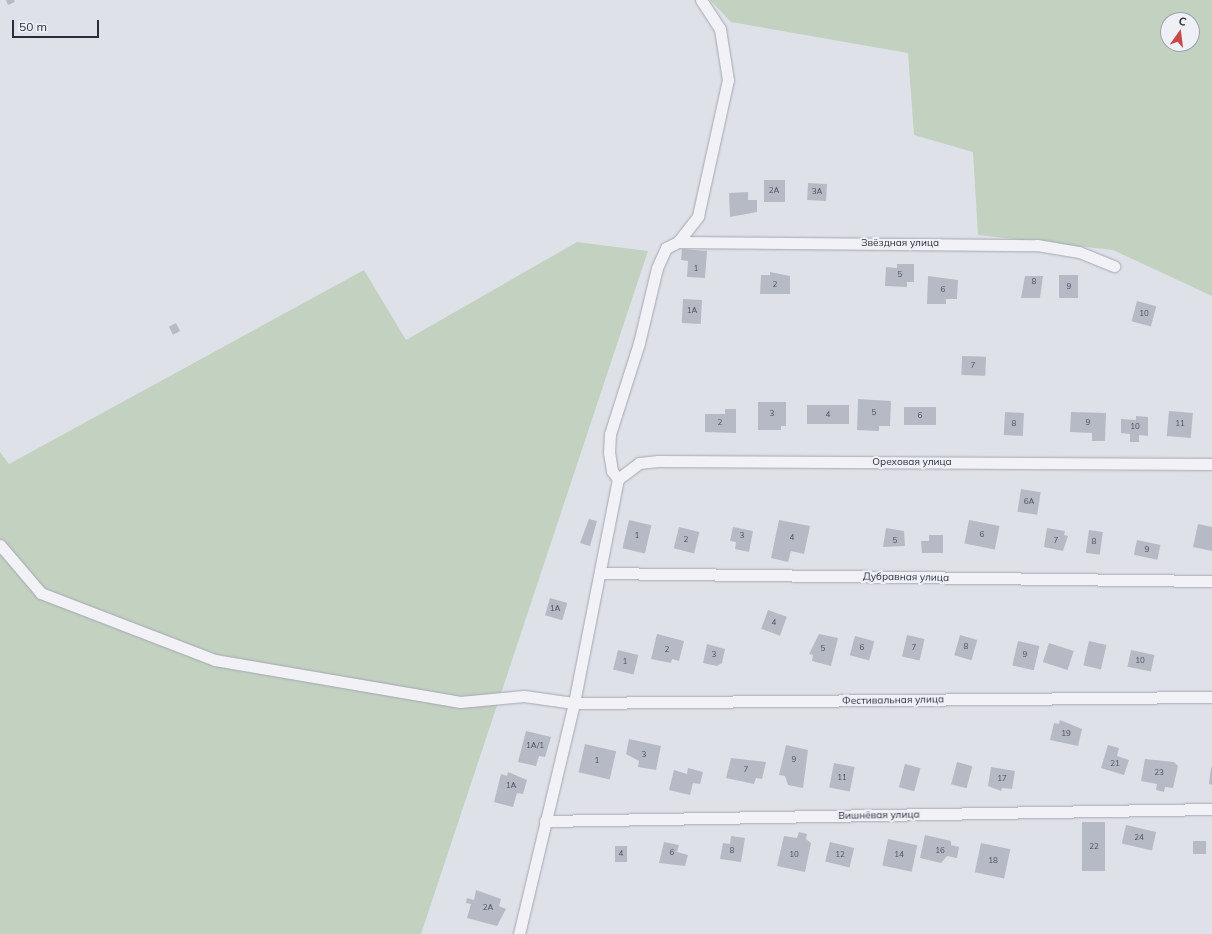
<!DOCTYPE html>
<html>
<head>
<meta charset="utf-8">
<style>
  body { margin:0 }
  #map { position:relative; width:1212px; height:934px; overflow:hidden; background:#dfe1e8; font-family:Mulish,sans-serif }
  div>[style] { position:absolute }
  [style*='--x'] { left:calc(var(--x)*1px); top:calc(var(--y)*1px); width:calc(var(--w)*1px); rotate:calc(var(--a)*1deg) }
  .green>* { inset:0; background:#c2d1c0 }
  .building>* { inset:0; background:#b6bac4; transform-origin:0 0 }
  .roads { filter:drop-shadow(0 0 1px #a4a7b2) drop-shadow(0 0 1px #a4a7b2) }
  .minor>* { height:11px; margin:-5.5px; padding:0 5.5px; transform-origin:5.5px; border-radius:5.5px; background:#f2f2f6 }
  span { translate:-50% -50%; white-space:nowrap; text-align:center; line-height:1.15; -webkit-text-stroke:4px #eef0f5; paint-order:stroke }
  .number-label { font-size:8px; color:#4c5060 }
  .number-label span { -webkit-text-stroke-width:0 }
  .street-label { font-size:10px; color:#282d3e }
  .north { position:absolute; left:1160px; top:12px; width:40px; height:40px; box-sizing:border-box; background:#eef0f5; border:1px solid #9fa2ac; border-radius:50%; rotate:14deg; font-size:11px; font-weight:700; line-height:16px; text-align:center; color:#282d3e }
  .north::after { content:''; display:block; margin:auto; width:14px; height:18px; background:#c94748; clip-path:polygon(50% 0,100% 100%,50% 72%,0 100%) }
  .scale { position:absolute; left:12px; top:20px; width:87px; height:18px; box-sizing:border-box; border:2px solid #282d3e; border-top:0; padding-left:5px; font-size:12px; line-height:14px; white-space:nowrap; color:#282d3e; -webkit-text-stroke:3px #eef0f5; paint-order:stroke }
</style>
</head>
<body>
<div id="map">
  <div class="green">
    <i style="clip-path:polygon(evenodd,710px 0,1212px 0,1212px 296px,1113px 250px,978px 235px,973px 152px,914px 135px,908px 53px,731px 22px,710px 0,1168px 20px,1192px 20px,1192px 44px,1168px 44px,1168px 20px)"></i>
    <i style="clip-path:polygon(577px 242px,648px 251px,421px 934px,0 934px,0 452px,9px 464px,364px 270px,406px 340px)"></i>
  </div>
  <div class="building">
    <i style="clip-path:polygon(6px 0,14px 0,15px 2px,8px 5px)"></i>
    <i style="left:785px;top:180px;width:22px;height:21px;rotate:90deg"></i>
    <i style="left:808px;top:183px;width:19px;height:17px;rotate:3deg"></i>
    <i style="clip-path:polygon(748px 192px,748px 200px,757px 200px,757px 212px,730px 217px,729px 193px)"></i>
    <i style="clip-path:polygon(682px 249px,707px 251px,705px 278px,687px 277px,688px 261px,681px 260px)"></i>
    <i style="clip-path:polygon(897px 264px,914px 264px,914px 282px,907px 282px,907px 287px,885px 286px,886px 267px,897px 268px)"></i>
    <i style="clip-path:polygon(770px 272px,790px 276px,790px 294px,760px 294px,761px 275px,770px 275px)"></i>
    <i style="left:1059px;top:275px;width:19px;height:23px"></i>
    <i style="clip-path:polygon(928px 276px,958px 280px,957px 299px,946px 299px,946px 304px,927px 304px)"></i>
    <i style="clip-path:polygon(1025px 276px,1043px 276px,1040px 298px,1021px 298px)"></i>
    <i style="left:683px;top:299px;width:19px;height:24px;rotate:3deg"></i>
    <i style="left:1137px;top:301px;width:20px;height:21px;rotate:15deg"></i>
    <i style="left:176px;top:323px;width:9px;height:8px;rotate:63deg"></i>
    <i style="left:962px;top:356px;width:24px;height:19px;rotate:2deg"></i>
    <i style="clip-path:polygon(858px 399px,891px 401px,890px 426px,879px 426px,879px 431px,857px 430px)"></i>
    <i style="clip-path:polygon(758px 402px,786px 402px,786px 426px,781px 426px,781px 430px,758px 430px)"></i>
    <i style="left:849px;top:405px;width:19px;height:42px;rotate:90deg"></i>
    <i style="left:904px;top:407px;width:32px;height:18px"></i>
    <i style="clip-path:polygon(725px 409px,736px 409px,736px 433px,705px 432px,705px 414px,725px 414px)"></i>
    <i style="left:1169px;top:411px;width:24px;height:25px;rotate:5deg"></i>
    <i style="left:1005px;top:412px;width:19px;height:23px;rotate:3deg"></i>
    <i style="clip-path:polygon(1071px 412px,1106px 413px,1105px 441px,1092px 441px,1092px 433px,1070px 432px)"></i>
    <i style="clip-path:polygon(1136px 416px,1148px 417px,1148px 436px,1139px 435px,1139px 442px,1130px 442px,1130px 434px,1121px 433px,1121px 419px,1136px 420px)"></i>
    <i style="left:1021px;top:489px;width:20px;height:23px;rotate:9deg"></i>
    <i style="clip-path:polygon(589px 519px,597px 521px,590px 546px,580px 543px)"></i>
    <i style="left:629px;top:520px;width:23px;height:29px;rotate:13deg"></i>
    <i style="clip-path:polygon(779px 520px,810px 526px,804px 554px,791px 551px,788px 562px,771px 558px)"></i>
    <i style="left:969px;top:520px;width:31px;height:24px;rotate:11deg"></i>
    <i style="clip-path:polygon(1198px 524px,1212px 527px,1212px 551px,1193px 547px)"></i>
    <i style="left:679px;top:527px;width:21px;height:22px;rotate:14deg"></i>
    <i style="clip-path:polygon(733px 527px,753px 531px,749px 552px,735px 549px,736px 542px,730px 541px)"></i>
    <i style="clip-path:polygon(886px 528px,904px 531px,905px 546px,883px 547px)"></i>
    <i style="clip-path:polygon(1047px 528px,1065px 531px,1064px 535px,1068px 536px,1063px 551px,1044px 547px)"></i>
    <i style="left:1089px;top:530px;width:14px;height:23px;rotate:8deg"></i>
    <i style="clip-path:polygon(929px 535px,943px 535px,943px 553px,922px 553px,921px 541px,929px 541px)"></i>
    <i style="left:1137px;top:540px;width:24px;height:15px;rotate:12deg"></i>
    <i style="left:550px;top:598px;width:18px;height:18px;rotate:16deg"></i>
    <i style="left:768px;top:610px;width:20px;height:20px;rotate:20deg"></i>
    <i style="clip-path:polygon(657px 634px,684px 641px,679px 661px,672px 659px,671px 663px,651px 659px)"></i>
    <i style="clip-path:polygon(819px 634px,838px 638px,831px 666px,812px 661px,813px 655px,809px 654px)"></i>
    <i style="left:907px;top:635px;width:18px;height:22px;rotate:13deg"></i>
    <i style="left:960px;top:635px;width:18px;height:21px;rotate:16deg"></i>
    <i style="left:855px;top:636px;width:20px;height:20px;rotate:15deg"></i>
    <i style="left:1018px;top:641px;width:22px;height:25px;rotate:13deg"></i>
    <i style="left:1089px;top:641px;width:18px;height:25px;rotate:13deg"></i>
    <i style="left:1049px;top:643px;width:26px;height:20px;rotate:18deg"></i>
    <i style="clip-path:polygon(707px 644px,725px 649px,722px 663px,717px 666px,703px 663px)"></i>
    <i style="left:618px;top:650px;width:21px;height:20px;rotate:14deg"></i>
    <i style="left:1131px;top:650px;width:24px;height:17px;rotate:12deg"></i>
    <i style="clip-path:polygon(1060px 720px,1082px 729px,1078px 746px,1050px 740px,1054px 723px,1059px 724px)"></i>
    <i style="clip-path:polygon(526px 731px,551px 737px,545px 757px,539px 756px,536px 766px,518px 762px)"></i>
    <i style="clip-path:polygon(629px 739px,661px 746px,656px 770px,638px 767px,639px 761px,626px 754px)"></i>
    <i style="left:585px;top:744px;width:32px;height:29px;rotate:13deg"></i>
    <i style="clip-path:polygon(786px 745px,808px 750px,803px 788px,788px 785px,785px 776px,779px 775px)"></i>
    <i style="clip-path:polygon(1108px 745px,1119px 748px,1117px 756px,1129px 760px,1124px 775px,1101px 768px)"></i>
    <i style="clip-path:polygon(731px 758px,766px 762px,762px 779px,756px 778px,754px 784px,726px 778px)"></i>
    <i style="clip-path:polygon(1145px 759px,1174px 762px,1178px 766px,1173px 788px,1165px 787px,1164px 792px,1156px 790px,1157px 784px,1141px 781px)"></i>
    <i style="left:957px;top:762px;width:16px;height:23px;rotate:15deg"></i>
    <i style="left:834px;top:763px;width:21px;height:25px;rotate:11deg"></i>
    <i style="left:905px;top:764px;width:16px;height:24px;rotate:15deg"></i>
    <i style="clip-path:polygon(991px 767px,1015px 771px,1012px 789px,1002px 788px,1001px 791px,988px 786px)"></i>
    <i style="clip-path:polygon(1211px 767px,1212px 768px,1212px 785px,1209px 784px)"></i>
    <i style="clip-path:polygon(688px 768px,703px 772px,700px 784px,693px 783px,690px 795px,669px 790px,674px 770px,687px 774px)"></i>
    <i style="clip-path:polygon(508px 772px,527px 780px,523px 794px,517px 793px,513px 807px,494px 802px,501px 774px,507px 776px)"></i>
    <i style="left:1082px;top:822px;width:23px;height:49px"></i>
    <i style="left:1126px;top:825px;width:31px;height:19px;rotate:13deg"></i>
    <i style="clip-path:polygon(799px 832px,807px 834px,806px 839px,811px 843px,805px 872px,777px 866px,784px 836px,797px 838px)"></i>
    <i style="clip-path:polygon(925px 835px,951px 841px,951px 845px,959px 847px,957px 858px,947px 856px,941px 863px,920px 858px)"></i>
    <i style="clip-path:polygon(731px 836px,745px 838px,741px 862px,720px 859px,723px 843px,730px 844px)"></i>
    <i style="left:888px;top:839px;width:30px;height:27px;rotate:12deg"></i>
    <i style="left:1193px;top:841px;width:13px;height:13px"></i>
    <i style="clip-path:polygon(664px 842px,679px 845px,677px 852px,688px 855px,685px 866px,659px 863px)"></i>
    <i style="left:830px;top:842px;width:25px;height:20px;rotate:14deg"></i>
    <i style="left:981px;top:843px;width:30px;height:30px;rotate:12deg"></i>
    <i style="left:615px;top:846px;width:12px;height:16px"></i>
    <i style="clip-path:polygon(476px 890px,501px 899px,499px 906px,506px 909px,497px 926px,467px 918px,471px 904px,466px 903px,467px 898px,474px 900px)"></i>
  </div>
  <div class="roads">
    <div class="minor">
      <i style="--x:678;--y:242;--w:33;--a:-52"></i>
      <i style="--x:698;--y:216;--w:139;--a:-77.6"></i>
      <i style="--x:728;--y:80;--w:52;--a:-98.9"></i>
      <i style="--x:720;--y:29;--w:35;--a:-123"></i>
      <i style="--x:618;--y:479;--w:26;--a:-37"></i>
      <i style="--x:639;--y:463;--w:19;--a:-6"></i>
      <i style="--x:658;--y:461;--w:554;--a:0.31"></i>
      <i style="--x:0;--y:545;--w:63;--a:49.5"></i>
      <i style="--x:41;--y:593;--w:186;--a:21.1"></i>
      <i style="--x:215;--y:660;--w:249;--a:9.7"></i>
      <i style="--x:460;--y:702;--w:64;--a:-5.4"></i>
      <i style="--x:524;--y:696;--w:50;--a:8"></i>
      <i style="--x:574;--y:703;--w:638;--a:-0.54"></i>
      <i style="--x:600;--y:573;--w:612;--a:0.75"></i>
      <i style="--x:545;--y:821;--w:667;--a:-1.03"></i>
      <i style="--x:519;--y:934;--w:237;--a:-76.6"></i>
      <i style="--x:574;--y:703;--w:228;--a:-78.9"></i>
      <i style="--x:618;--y:479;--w:10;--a:-127"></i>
      <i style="--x:612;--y:471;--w:18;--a:-99"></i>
      <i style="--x:609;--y:453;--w:19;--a:-87"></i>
      <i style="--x:610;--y:434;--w:96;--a:-72.3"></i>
      <i style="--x:639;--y:343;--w:77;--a:-76.5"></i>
      <i style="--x:657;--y:268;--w:22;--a:-66"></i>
      <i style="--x:666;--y:248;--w:13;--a:-27"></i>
      <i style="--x:678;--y:242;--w:359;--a:0.5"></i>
      <i style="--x:1037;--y:245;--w:43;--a:9.5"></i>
      <i style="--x:1079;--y:252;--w:38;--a:22"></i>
    </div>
  </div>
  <div class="number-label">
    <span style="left:774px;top:191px">2А</span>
    <span style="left:817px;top:192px">3А</span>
    <span style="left:696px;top:269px">1</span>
    <span style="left:900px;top:275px">5</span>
    <span style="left:1034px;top:282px">8</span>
    <span style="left:775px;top:285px">2</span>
    <span style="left:1069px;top:287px">9</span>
    <span style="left:943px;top:290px">6</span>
    <span style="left:692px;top:311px">1А</span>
    <span style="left:1144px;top:314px">10</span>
    <span style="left:973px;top:366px">7</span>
    <span style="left:874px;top:413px">5</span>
    <span style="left:772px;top:414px">3</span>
    <span style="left:828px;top:415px">4</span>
    <span style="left:920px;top:416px">6</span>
    <span style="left:720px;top:423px">2</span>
    <span style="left:1088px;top:423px">9</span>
    <span style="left:1014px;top:424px">8</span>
    <span style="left:1180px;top:424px">11</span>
    <span style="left:1135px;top:427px">10</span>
    <span style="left:1029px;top:502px">6А</span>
    <span style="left:982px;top:535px">6</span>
    <span style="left:637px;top:536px">1</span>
    <span style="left:742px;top:536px">3</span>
    <span style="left:792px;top:538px">4</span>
    <span style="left:686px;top:540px">2</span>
    <span style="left:895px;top:541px">5</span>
    <span style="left:1056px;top:541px">7</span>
    <span style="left:1094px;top:542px">8</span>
    <span style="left:1147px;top:550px">9</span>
    <span style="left:555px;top:609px">1А</span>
    <span style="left:774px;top:623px">4</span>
    <span style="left:966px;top:647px">8</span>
    <span style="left:862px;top:648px">6</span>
    <span style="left:914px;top:648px">7</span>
    <span style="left:823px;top:649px">5</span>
    <span style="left:667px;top:650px">2</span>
    <span style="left:714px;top:655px">3</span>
    <span style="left:1025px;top:655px">9</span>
    <span style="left:1140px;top:661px">10</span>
    <span style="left:625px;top:662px">1</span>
    <span style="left:1066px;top:734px">19</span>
    <span style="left:535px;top:746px">1А/1</span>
    <span style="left:644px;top:755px">3</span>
    <span style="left:794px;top:760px">9</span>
    <span style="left:597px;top:761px">1</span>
    <span style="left:1115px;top:764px">21</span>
    <span style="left:746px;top:770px">7</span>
    <span style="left:1159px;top:773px">23</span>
    <span style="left:842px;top:778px">11</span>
    <span style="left:1002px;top:779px">17</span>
    <span style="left:511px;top:786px">1А</span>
    <span style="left:1139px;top:838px">24</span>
    <span style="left:1094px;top:847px">22</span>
    <span style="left:732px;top:851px">8</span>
    <span style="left:940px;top:851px">16</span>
    <span style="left:672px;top:853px">6</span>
    <span style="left:621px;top:854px">4</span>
    <span style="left:794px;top:855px">10</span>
    <span style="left:840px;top:855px">12</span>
    <span style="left:899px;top:855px">14</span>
    <span style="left:993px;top:861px">18</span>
    <span style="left:488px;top:908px">2А</span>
  </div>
  <div class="street-label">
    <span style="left:900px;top:243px">Звёздная улица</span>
    <span style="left:912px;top:462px">Ореховая улица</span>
    <span style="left:906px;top:577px;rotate:1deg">Дубравная улица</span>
    <span style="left:893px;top:700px;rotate:-1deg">Фестивальная улица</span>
    <span style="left:879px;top:815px;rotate:-1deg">Вишнёвая улица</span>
  </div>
  <div class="north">С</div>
  <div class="scale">50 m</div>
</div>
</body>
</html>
